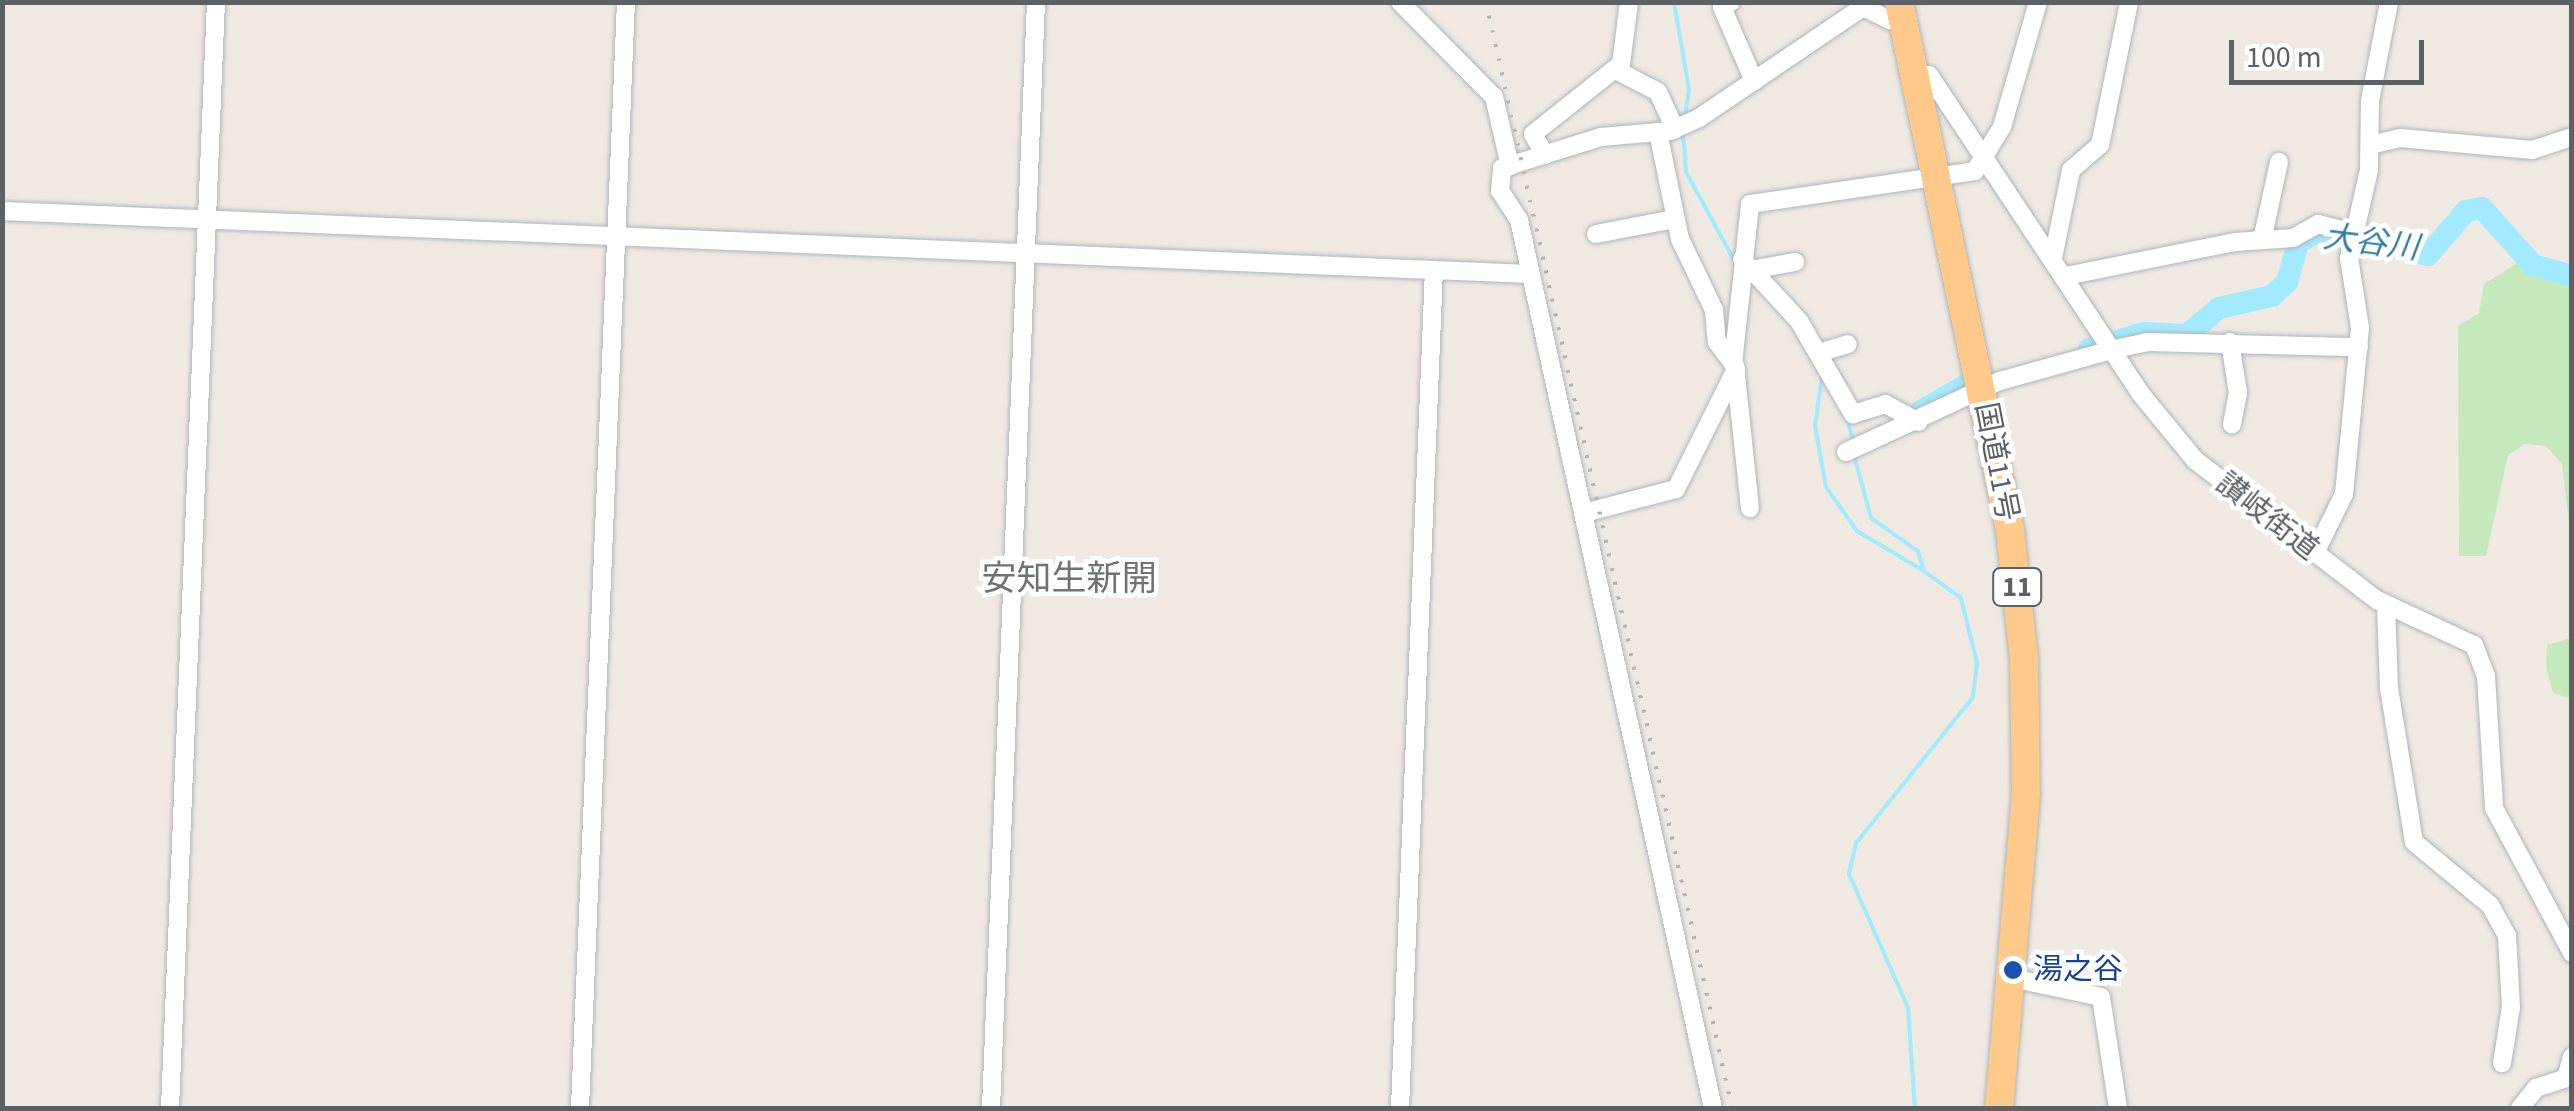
<!DOCTYPE html>
<html>
<head>
<meta charset="utf-8">
<style>
  body { margin:0 }
  #map { position:relative; width:2574px; height:1111px; overflow:hidden; background:#efe9e2; font-family:"Source Sans 3","Noto Sans JP",sans-serif }
  div>[style] { position:absolute }
  [style*='--x'] { left:calc(var(--x)*1px); top:calc(var(--y)*1px); width:calc(var(--w)*1px); rotate:calc(var(--a)*1deg) }
  .green>* { inset:0; background:#c5e9bc }
  .stream>* { height:4px; margin:-2px; padding:0 2px; transform-origin:2px; border-radius:2px; background:#a2eaff }
  .river>* { height:22px; margin:-11px; padding:0 11px; transform-origin:11px; border-radius:11px; background:#a2eaff }
  .roads { filter:drop-shadow(0 0 2px #b0b5b9) drop-shadow(0 0 2px #b0b5b9) }
  .minor>* { height:18px; margin:-9px; padding:0 9px; transform-origin:9px; border-radius:9px; background:#fff }
  .highway>* { height:28px; margin:-14px; padding:0 14px; transform-origin:14px; border-radius:14px; background:#ffc989 }
  .rail>* { height:4px; margin-top:-2px; transform-origin:0; background:repeating-linear-gradient(90deg,#b2b3b4 0 2.5px,transparent 0 14.5px) }
  .dots>* { width:28px; height:28px; translate:-50% -50%; box-sizing:border-box; border:5px solid #fff; border-radius:50% }
  span { translate:-50% -50%; white-space:nowrap; text-align:center; line-height:1.15; -webkit-text-stroke:9px #fff; paint-order:stroke }
  .shield-label span { padding:2px 8px; background:#fff; border:2px solid; border-radius:8px; -webkit-text-stroke-width:0 }
  .shield-label { font-size:28px; color:#5b6164; font-weight:700 }
  .street-label { font-size:30px; color:#5b6164 }
  .transit-label { font-size:30px; color:#164399 }
  .left { translate:0 -50%; text-align:left }
  .water-label { font-size:32px; color:#307c9e; font-style:italic }
  .quarter-label { font-size:35px; color:#6b7377 }
  .frame { position:absolute; inset:0; border:5px solid #5b6164; pointer-events:none }
  .scale { position:absolute; left:2229px; top:40px; width:195px; height:45px; box-sizing:border-box; border:5px solid #5b6164; border-top:0; padding-left:12px; font-size:30px; line-height:35px; white-space:nowrap; color:#5b6164; -webkit-text-stroke:8px #fff; paint-order:stroke }
</style>
</head>
<body>
<div id="map">
  <div class="green">
    <i style="clip-path:polygon(2519px 262px,2571px 284px,2571px 540px,2562px 464px,2546px 446px,2525px 444px,2508px 455px,2486px 556px,2459px 556px,2458px 326px,2479px 313px,2484px 284px)"></i>
    <i style="clip-path:polygon(2571px 638px,2572px 638px,2571px 699px,2553px 693px,2546px 667px,2547px 645px)"></i>
  </div>
  <div class="stream">
    <i style="--x:1674;--y:2;--w:89;--a:80.3"></i>
    <i style="--x:1689;--y:90;--w:26;--a:99"></i>
    <i style="--x:1683;--y:130;--w:42;--a:85.9"></i>
    <i style="--x:1686;--y:172;--w:102;--a:61.4"></i>
    <i style="--x:1822;--y:376;--w:50;--a:98"></i>
    <i style="--x:1815;--y:426;--w:62;--a:79.8"></i>
    <i style="--x:1826;--y:487;--w:54;--a:54.8"></i>
    <i style="--x:1857;--y:531;--w:78;--a:30.8"></i>
    <i style="--x:1846;--y:416;--w:26;--a:74"></i>
    <i style="--x:1854;--y:455;--w:65;--a:74.9"></i>
    <i style="--x:1871;--y:518;--w:57;--a:35.1"></i>
    <i style="--x:1918;--y:551;--w:21;--a:73"></i>
    <i style="--x:1924;--y:571;--w:46;--a:36.1"></i>
    <i style="--x:1961;--y:598;--w:67;--a:76.2"></i>
    <i style="--x:1977;--y:663;--w:34;--a:97"></i>
    <i style="--x:1973;--y:697;--w:187;--a:128.7"></i>
    <i style="--x:1856;--y:843;--w:32;--a:103"></i>
    <i style="--x:1849;--y:874;--w:146;--a:66.2"></i>
    <i style="--x:1908;--y:1008;--w:100;--a:86"></i>
  </div>
  <div class="river">
    <i style="--x:2089;--y:349;--w:57;--a:-16.2"></i>
    <i style="--x:2144;--y:333;--w:43;--a:2.7"></i>
    <i style="--x:2187;--y:335;--w:42;--a:-40.2"></i>
    <i style="--x:2219;--y:308;--w:54;--a:-12.8"></i>
    <i style="--x:2272;--y:296;--w:21;--a:-43"></i>
    <i style="--x:2287;--y:282;--w:41;--a:-74.2"></i>
    <i style="--x:2298;--y:243;--w:26;--a:-31"></i>
    <i style="--x:2320;--y:230;--w:111;--a:13"></i>
    <i style="--x:2428;--y:255;--w:58;--a:-49.2"></i>
    <i style="--x:2466;--y:211;--w:16;--a:-11"></i>
    <i style="--x:2482;--y:208;--w:76;--a:48.2"></i>
    <i style="--x:2533;--y:265;--w:41;--a:15.8"></i>
    <i style="--x:1921;--y:411;--w:62;--a:-29.9"></i>
  </div>
  <div class="roads">
    <div class="minor">
      <i style="--x:1400;--y:2;--w:134;--a:45.3"></i>
      <i style="--x:1494;--y:97;--w:71;--a:76.9"></i>
      <i style="--x:1731;--y:2;--w:10;--a:151"></i>
      <i style="--x:1722;--y:7;--w:81;--a:66.6"></i>
      <i style="--x:1616;--y:70;--w:47;--a:27.6"></i>
      <i style="--x:1658;--y:92;--w:41;--a:65.3"></i>
      <i style="--x:1914;--y:75;--w:15;--a:0"></i>
      <i style="--x:1929;--y:75;--w:382;--a:56.4"></i>
      <i style="--x:2140;--y:393;--w:87;--a:50.6"></i>
      <i style="--x:2195;--y:460;--w:230;--a:37.6"></i>
      <i style="--x:2377;--y:600;--w:107;--a:24.9"></i>
      <i style="--x:2474;--y:645;--w:33;--a:69"></i>
      <i style="--x:2486;--y:676;--w:132;--a:86.5"></i>
      <i style="--x:2494;--y:808;--w:165;--a:61.7"></i>
      <i style="--x:1658;--y:132;--w:109;--a:78.4"></i>
      <i style="--x:1680;--y:239;--w:79;--a:64.4"></i>
      <i style="--x:1714;--y:310;--w:32;--a:85"></i>
      <i style="--x:1717;--y:342;--w:30;--a:53"></i>
      <i style="--x:1735;--y:366;--w:143;--a:84"></i>
      <i style="--x:2370;--y:145;--w:31;--a:-13"></i>
      <i style="--x:2400;--y:138;--w:133;--a:5.2"></i>
      <i style="--x:2532;--y:150;--w:42;--a:-18"></i>
      <i style="--x:1545;--y:155;--w:24;--a:-120"></i>
      <i style="--x:1533;--y:134;--w:112;--a:-38.5"></i>
      <i style="--x:1621;--y:64;--w:63;--a:-82.6"></i>
      <i style="--x:2;--y:211;--w:1530;--a:2.36"></i>
      <i style="--x:1596;--y:234;--w:79;--a:-10.9"></i>
      <i style="--x:2262;--y:240;--w:80;--a:-77.7"></i>
      <i style="--x:2053;--y:258;--w:90;--a:-78.4"></i>
      <i style="--x:2071;--y:170;--w:38;--a:-41"></i>
      <i style="--x:2100;--y:145;--w:146;--a:-78.5"></i>
      <i style="--x:1742;--y:259;--w:84;--a:47.4"></i>
      <i style="--x:1799;--y:321;--w:108;--a:59.9"></i>
      <i style="--x:1853;--y:414;--w:34;--a:-17"></i>
      <i style="--x:1885;--y:404;--w:38;--a:28"></i>
      <i style="--x:1751;--y:270;--w:45;--a:-10.3"></i>
      <i style="--x:2066;--y:276;--w:172;--a:-11.4"></i>
      <i style="--x:2235;--y:242;--w:58;--a:-3.9"></i>
      <i style="--x:2293;--y:238;--w:29;--a:-29"></i>
      <i style="--x:2318;--y:224;--w:38;--a:14"></i>
      <i style="--x:2230;--y:342;--w:52;--a:81.1"></i>
      <i style="--x:2238;--y:393;--w:32;--a:101"></i>
      <i style="--x:1819;--y:353;--w:30;--a:-17"></i>
      <i style="--x:1733;--y:364;--w:161;--a:-83.9"></i>
      <i style="--x:1750;--y:204;--w:227;--a:-8.3"></i>
      <i style="--x:1975;--y:171;--w:52;--a:-58.5"></i>
      <i style="--x:2002;--y:127;--w:130;--a:-73.9"></i>
      <i style="--x:1846;--y:452;--w:170;--a:-24.8"></i>
      <i style="--x:2000;--y:381;--w:119;--a:-15.5"></i>
      <i style="--x:2115;--y:349;--w:33;--a:-12"></i>
      <i style="--x:2147;--y:342;--w:212;--a:1.4"></i>
      <i style="--x:1584;--y:513;--w:95;--a:-14.6"></i>
      <i style="--x:1676;--y:489;--w:134;--a:-63.4"></i>
      <i style="--x:2315;--y:553;--w:66;--a:-63.8"></i>
      <i style="--x:2344;--y:494;--w:167;--a:-84.5"></i>
      <i style="--x:2360;--y:328;--w:71;--a:-98.9"></i>
      <i style="--x:2349;--y:258;--w:90;--a:-77.2"></i>
      <i style="--x:2369;--y:170;--w:69;--a:-89.2"></i>
      <i style="--x:2370;--y:101;--w:101;--a:-79.1"></i>
      <i style="--x:2386;--y:604;--w:84;--a:88"></i>
      <i style="--x:2389;--y:688;--w:156;--a:80.8"></i>
      <i style="--x:2414;--y:842;--w:99;--a:39.7"></i>
      <i style="--x:2490;--y:905;--w:35;--a:61"></i>
      <i style="--x:2507;--y:936;--w:71;--a:86.8"></i>
      <i style="--x:2511;--y:1007;--w:57;--a:99.1"></i>
      <i style="--x:2011;--y:978;--w:92;--a:11.9"></i>
      <i style="--x:2101;--y:997;--w:112;--a:81.3"></i>
      <i style="--x:170;--y:1108;--w:1107;--a:-87.62"></i>
      <i style="--x:580;--y:1108;--w:1107;--a:-87.62"></i>
      <i style="--x:991;--y:1108;--w:1107;--a:-87.67"></i>
      <i style="--x:1400;--y:1108;--w:839;--a:-87.68"></i>
      <i style="--x:1713;--y:1108;--w:909;--a:-102.32"></i>
      <i style="--x:1519;--y:220;--w:35;--a:-123"></i>
      <i style="--x:1500;--y:191;--w:23;--a:-85"></i>
      <i style="--x:1502;--y:168;--w:104;--a:-17.4"></i>
      <i style="--x:1601;--y:137;--w:69;--a:-5"></i>
      <i style="--x:1670;--y:131;--w:32;--a:-24"></i>
      <i style="--x:1699;--y:118;--w:198;--a:-34.1"></i>
      <i style="--x:1863;--y:7;--w:30;--a:26"></i>
      <i style="--x:1890;--y:20;--w:11;--a:-10"></i>
      <i style="--x:2520;--y:1108;--w:26;--a:-51"></i>
      <i style="--x:2536;--y:1088;--w:32;--a:-18"></i>
      <i style="--x:2566;--y:1078;--w:22;--a:-74"></i>
    </div>
    <div class="highway">
      <i style="--x:1899;--y:2;--w:540;--a:78.13"></i>
      <i style="--x:2010;--y:530;--w:130;--a:83.8"></i>
      <i style="--x:2024;--y:659;--w:135;--a:89.2"></i>
      <i style="--x:2026;--y:794;--w:315;--a:94.9"></i>
    </div>
  </div>
  <div class="rail">
    <i style="--x:1486;--y:2;--w:1133;--a:77.46"></i>
  </div>
  <div class="dots">
    <i style="left:2013px;top:970px;background:#1a4fb4"></i>
  </div>
  <div class="shield-label">
    <span style="left:2017px;top:587px">11</span>
  </div>
  <div class="street-label">
    <span style="left:1996px;top:462px;rotate:79deg">国道11号</span>
    <span style="left:2267px;top:517px;rotate:38deg">讃岐街道</span>
  </div>
  <div class="transit-label">
    <span class="left" style="left:2033px;top:970px">湯之谷</span>
  </div>
  <div class="water-label">
    <span style="left:2371px;top:243px;rotate:7deg">大谷川</span>
  </div>
  <div class="quarter-label">
    <span style="left:1069px;top:579px">安知生新開</span>
  </div>
  <div class="frame"></div>
  <div class="scale">100 m</div>
</div>
</body>
</html>
